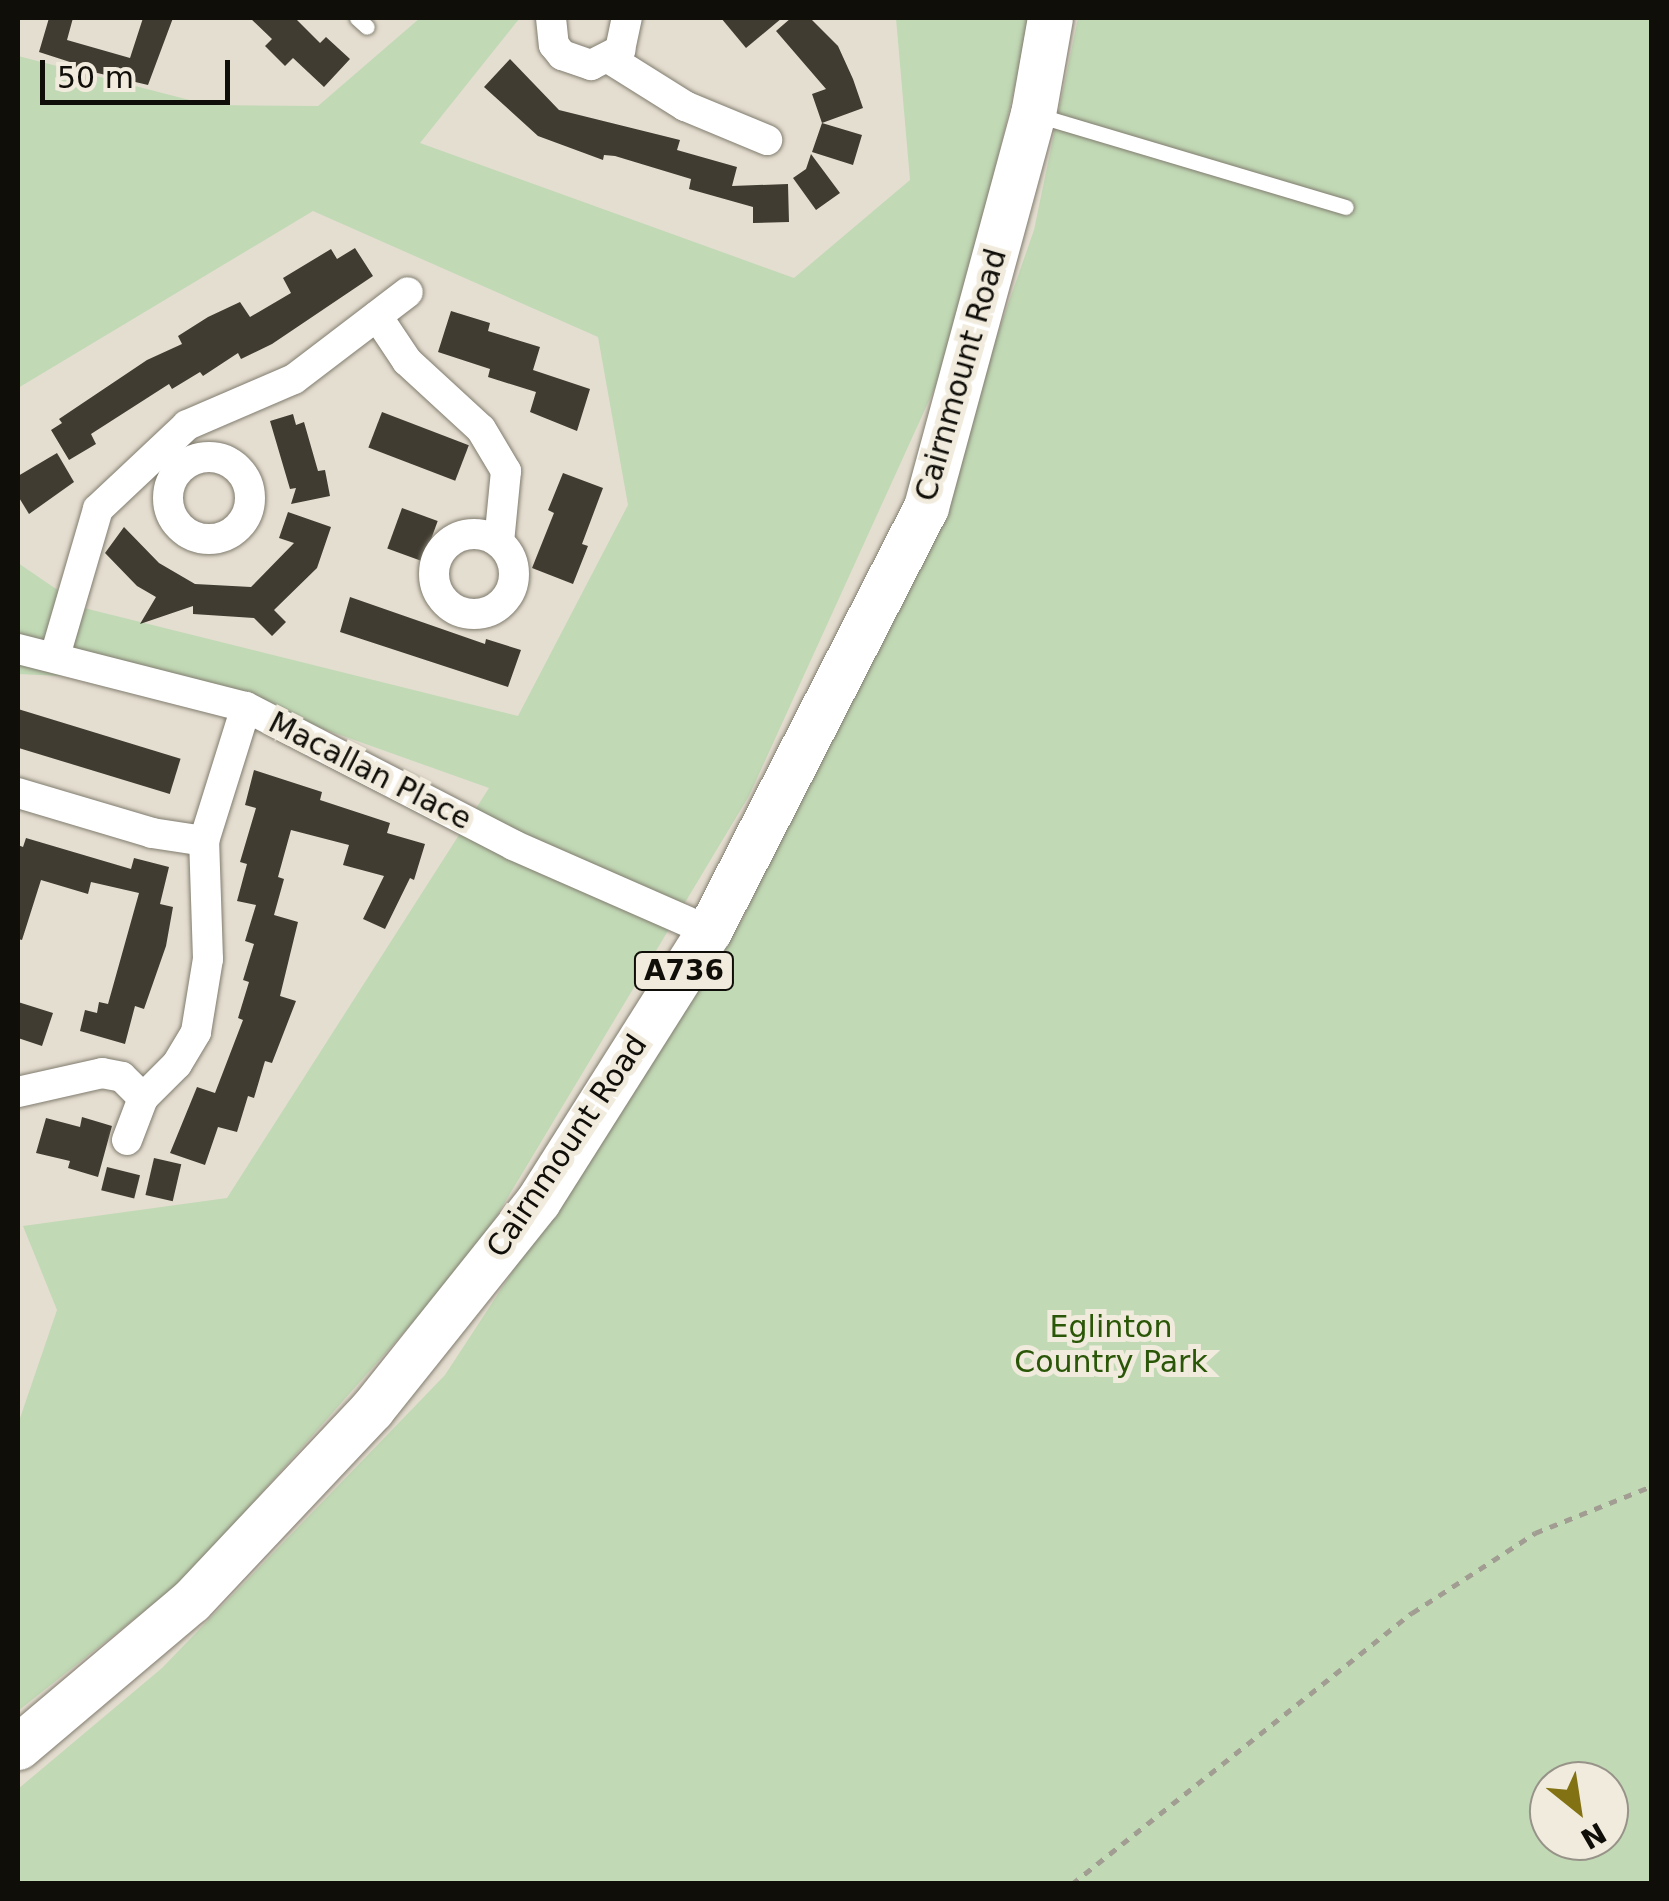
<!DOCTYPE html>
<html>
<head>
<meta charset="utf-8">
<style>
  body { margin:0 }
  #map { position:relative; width:1669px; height:1901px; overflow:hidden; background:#e4ded0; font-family:"DejaVu Sans",sans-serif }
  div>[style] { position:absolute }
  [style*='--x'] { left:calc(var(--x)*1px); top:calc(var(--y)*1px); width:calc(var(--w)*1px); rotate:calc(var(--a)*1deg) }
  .green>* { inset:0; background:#c1d9b5 }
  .building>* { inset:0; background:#403c31; transform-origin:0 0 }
  .path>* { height:5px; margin-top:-2.5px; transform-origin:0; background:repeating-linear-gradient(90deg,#a29d92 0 8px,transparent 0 16px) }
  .roads { filter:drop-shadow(0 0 2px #817c6f) drop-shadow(0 0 2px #817c6f) }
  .lane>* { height:15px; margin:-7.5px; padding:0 7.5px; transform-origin:7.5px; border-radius:7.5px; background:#fff }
  .street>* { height:30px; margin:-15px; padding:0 15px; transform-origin:15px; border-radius:15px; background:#fff }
  .street>.ring { margin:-15px; padding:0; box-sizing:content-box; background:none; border:30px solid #fff; border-radius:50% }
  .primary>* { height:45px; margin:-22.5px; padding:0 22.5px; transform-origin:22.5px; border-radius:22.5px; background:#fff }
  span { translate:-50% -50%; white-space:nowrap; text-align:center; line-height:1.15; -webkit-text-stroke:10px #f1ebdd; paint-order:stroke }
  .shield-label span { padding:2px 8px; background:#f1ebdd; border:2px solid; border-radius:8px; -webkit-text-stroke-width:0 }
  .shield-label { font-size:28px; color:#100e09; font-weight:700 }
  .street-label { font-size:30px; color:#100e09 }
  .park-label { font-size:30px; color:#2a5607 }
  .frame { position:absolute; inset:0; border:20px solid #100e09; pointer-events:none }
  .north { position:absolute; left:1529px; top:1761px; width:100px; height:100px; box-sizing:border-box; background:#f1ebdd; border:2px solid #979388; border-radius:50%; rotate:150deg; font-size:28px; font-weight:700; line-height:40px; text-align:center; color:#100e09 }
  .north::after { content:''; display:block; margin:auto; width:35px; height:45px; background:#837213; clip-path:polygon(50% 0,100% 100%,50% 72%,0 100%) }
  .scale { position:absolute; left:40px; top:60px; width:190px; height:45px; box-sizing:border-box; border:5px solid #100e09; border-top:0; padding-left:12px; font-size:30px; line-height:35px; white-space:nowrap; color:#100e09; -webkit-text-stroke:8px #f1ebdd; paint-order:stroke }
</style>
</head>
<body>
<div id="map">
  <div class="green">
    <i style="clip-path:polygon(420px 18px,519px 19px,420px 143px,794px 278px,910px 180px,896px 18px,1031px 18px,953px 348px,749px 796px,475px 1252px,187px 1577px,18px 1711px,18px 1424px,57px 1310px,23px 1226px,227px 1198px,489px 788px,192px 682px,18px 674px,18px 563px,84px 608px,518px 716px,628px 505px,598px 337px,313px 211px,18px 388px,18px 56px,209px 105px,318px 106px)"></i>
    <i style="clip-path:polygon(evenodd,1078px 18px,1651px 18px,1651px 1883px,18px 1884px,18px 1789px,162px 1668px,445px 1375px,742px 920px,889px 613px,967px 422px,1034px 230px,1078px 18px,1549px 1781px,1609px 1781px,1609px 1841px,1549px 1841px,1549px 1781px)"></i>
  </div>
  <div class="building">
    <i style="clip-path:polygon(49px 18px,73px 18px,67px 40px,130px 58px,143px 18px,173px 18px,148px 85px,72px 67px,73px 63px,39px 52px)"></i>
    <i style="clip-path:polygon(250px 18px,295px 18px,320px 43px,326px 37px,350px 59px,324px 87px,293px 58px,285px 66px,265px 46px,272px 39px)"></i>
    <i style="clip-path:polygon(721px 18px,782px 18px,746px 48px)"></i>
    <i style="clip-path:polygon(791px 18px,810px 18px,838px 46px,853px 79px,863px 108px,822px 123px,862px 135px,853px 165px,812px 152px,822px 123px,812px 94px,826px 89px,776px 31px)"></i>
    <i style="clip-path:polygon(510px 59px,559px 110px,680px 140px,677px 150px,737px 167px,732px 186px,788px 184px,789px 222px,753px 223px,753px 207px,689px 189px,691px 179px,615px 156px,604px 155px,603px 160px,538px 136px,484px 87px)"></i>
    <i style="clip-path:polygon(811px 154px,840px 193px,816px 210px,793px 178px,806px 169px)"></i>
    <i style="clip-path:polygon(355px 248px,373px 276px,272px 344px,241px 359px,238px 353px,203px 376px,200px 372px,172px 389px,169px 384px,91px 434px,96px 444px,69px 460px,51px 430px,62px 423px,59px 419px,147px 360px,182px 344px,178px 336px,208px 317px,240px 302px,250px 317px,291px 293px,283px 278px,331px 249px,337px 259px)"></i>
    <i style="clip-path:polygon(451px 311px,490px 323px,488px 331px,540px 347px,533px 370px,590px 389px,577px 431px,530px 412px,536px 392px,488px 377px,490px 369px,438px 352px)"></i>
    <i style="left:382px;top:412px;width:93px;height:38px;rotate:21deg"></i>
    <i style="clip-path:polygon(293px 414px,296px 425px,304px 422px,318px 471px,325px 470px,330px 496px,291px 504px,296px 488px,290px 489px,270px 421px)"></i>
    <i style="clip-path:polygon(57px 453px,74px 482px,29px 514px,18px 496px,18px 476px)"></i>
    <i style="clip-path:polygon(563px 473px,603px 488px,582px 544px,588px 546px,573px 584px,532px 568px,554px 513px,548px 510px)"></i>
    <i style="left:402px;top:508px;width:38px;height:43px;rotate:20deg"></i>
    <i style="clip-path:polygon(288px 512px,331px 527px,317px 568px,274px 610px,286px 622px,272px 636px,254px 618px,193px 614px,193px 606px,140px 624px,156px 597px,137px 586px,105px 553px,124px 527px,159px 563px,195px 584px,251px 587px,294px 543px,279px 538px)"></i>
    <i style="clip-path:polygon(350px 597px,485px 644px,486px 639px,521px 650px,508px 687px,340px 632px)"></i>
    <i style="left:18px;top:709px;width:170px;height:37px;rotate:17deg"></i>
    <i style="clip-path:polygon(254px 770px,322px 792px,320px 800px,390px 823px,387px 833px,425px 844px,414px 880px,410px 878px,385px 929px,363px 919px,384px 876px,343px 865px,349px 845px,291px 830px,278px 877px,284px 879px,274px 915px,298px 922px,280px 996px,296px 1001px,272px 1063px,265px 1061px,254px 1098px,248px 1096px,237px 1132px,218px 1127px,205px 1165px,170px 1153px,197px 1087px,215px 1093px,243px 1020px,238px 1018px,249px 982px,243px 980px,254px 944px,245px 941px,256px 905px,237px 901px,247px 864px,240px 862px,256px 808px,245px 805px)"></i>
    <i style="clip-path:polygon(26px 838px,131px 869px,134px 858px,169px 867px,160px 904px,173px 907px,166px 946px,144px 1009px,135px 1006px,125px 1044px,80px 1031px,85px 1010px,97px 1013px,99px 1002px,108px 1004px,139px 893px,91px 882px,88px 894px,41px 880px,22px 940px,18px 939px,18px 845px,23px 847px)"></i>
    <i style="clip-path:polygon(18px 1002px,53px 1013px,42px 1046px,18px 1038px)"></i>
    <i style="clip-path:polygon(82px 1117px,112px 1126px,98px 1177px,68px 1168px,70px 1161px,36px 1153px,46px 1118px,80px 1127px)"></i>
    <i style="left:154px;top:1158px;width:28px;height:38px;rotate:13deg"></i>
    <i style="left:107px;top:1167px;width:34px;height:24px;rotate:14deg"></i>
  </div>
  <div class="path">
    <i style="--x:1072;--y:1884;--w:435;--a:-38.6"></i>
    <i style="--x:1412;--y:1613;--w:147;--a:-33"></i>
    <i style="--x:1535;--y:1533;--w:126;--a:-21.9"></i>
  </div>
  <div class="roads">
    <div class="lane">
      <i style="--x:357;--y:18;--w:13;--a:42"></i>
      <i style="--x:1037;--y:115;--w:322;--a:16.6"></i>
    </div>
    <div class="street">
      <i style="--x:551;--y:18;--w:27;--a:84"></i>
      <i style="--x:554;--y:45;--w:13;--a:51"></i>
      <i style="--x:562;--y:55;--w:31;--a:19"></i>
      <i style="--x:591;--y:65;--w:33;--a:-27"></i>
      <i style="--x:620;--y:50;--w:33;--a:-78"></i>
      <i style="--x:610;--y:59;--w:89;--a:32.1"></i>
      <i style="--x:685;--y:106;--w:89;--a:22.5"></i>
      <i style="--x:377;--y:316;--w:54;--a:56.3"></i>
      <i style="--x:407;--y:361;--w:100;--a:42.6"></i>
      <i style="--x:481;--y:429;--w:49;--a:59.2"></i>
      <i style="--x:506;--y:471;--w:71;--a:95.6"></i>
      <i class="ring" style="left:168px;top:457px;width:52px;height:52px"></i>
      <i class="ring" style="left:434px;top:534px;width:50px;height:50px"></i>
      <i style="--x:18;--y:649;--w:235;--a:14.3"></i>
      <i style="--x:246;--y:707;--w:301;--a:27.3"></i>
      <i style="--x:513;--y:845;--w:214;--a:23.7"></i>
      <i style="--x:55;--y:656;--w:153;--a:-73.7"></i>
      <i style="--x:98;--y:509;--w:122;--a:-43.3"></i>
      <i style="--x:187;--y:425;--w:116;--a:-23.3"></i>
      <i style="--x:294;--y:379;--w:143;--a:-37.3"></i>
      <i style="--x:18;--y:793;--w:140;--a:16.6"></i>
      <i style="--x:152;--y:833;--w:53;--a:8.7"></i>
      <i style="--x:18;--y:1092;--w:86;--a:-12.7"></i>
      <i style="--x:102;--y:1073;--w:20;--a:11"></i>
      <i style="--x:122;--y:1077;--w:30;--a:45"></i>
      <i style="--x:127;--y:1140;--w:45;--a:-69.1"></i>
      <i style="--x:143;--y:1098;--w:48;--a:-45"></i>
      <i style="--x:177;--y:1064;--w:37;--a:-59"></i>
      <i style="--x:196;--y:1032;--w:74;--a:-80.7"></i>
      <i style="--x:208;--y:959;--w:118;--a:-91.9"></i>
      <i style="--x:204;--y:841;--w:140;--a:-72.6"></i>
    </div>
    <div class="primary">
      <i style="--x:18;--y:1747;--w:226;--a:-40.2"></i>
      <i style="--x:191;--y:1601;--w:264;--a:-46.7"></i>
      <i style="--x:372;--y:1409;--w:266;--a:-51.4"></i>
      <i style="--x:538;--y:1201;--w:320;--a:-57.7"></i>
      <i style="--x:709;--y:931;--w:476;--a:-62.9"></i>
      <i style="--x:926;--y:507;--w:407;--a:-74.8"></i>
      <i style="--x:1033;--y:114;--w:97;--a:-80"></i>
    </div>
  </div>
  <div class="shield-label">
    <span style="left:684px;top:971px">A736</span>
  </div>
  <div class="street-label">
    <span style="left:961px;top:375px;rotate:-74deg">Cairnmount Road</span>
    <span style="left:370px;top:771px;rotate:27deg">Macallan Place</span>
    <span style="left:567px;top:1146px;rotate:-56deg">Cairnmount Road</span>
  </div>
  <div class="park-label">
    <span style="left:1111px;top:1344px">Eglinton<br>Country Park</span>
  </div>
  <div class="frame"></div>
  <div class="north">N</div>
  <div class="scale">50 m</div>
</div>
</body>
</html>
